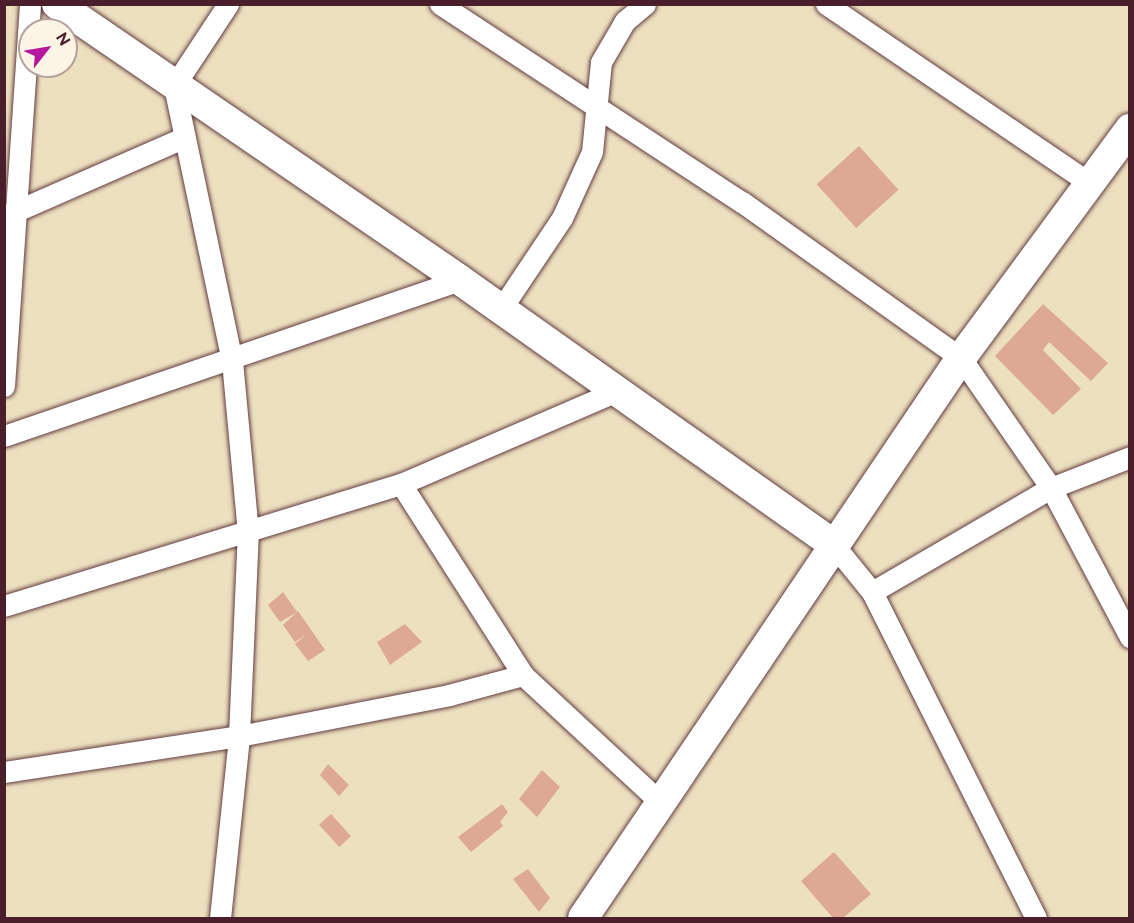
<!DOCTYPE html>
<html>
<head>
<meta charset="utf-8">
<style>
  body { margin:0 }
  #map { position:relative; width:1134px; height:923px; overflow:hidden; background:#ede0bf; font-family:"Balsamiq Sans",sans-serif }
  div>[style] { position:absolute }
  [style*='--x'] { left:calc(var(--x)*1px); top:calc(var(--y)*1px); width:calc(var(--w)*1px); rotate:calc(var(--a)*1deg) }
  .building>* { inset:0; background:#dda994; transform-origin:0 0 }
  .roads { filter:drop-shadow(0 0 2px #623c41) drop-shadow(0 0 2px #623c41) }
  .street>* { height:21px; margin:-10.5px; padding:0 10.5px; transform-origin:10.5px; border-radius:10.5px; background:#fff }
  .secondary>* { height:30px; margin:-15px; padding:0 15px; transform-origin:15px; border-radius:15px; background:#fff }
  span { translate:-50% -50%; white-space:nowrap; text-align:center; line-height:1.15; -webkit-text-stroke:6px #fcf5e5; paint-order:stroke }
  .frame { position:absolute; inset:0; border:6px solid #4a1f2b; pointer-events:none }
  .north { position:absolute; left:18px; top:18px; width:60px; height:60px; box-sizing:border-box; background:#fcf5e5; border:2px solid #b59f9b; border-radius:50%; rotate:59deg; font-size:16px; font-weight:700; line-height:24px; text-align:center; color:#4a1f2b }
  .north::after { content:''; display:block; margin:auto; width:21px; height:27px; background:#b5179e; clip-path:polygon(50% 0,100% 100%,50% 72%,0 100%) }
</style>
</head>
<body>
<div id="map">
  <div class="building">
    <i style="left:859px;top:146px;width:59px;height:57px;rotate:48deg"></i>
    <i style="clip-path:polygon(1043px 304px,1108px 363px,1091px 381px,1049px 342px,1043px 350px,1081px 389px,1053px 415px,995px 356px)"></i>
    <i style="clip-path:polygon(283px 592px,297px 612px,280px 622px,268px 605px)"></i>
    <i style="clip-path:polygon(298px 611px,325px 650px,308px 661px,295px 644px,306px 635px,295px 642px,283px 625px)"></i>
    <i style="clip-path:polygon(405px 624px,422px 642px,390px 665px,377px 642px)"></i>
    <i style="clip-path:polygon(328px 764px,349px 785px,339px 796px,320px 775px)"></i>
    <i style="clip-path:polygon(542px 770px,560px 787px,537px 817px,519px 799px)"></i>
    <i style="clip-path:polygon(502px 804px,508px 812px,500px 822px,503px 826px,471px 852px,458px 837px)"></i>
    <i style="left:331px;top:814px;width:30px;height:16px;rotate:48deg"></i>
    <i style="clip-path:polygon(834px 852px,871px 894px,843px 918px,833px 918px,801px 881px)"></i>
    <i style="clip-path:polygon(528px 869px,550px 898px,539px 912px,513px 879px)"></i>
  </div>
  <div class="roads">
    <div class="street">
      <i style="--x:440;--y:4;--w:361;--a:33.3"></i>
      <i style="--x:742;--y:202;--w:269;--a:35.5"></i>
      <i style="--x:961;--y:358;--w:158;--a:55.3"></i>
      <i style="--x:1051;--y:488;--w:169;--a:62.1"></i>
      <i style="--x:826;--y:4;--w:322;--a:34.2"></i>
      <i style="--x:5;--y:216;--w:194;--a:-23.7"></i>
      <i style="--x:501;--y:309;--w:110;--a:-56.2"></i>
      <i style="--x:562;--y:218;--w:72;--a:-65.6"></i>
      <i style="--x:592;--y:152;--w:90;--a:-84.3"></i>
      <i style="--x:601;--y:62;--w:48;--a:-59.7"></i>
      <i style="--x:625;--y:21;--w:26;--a:-40"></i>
      <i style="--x:4;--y:386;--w:383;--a:-86.1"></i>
      <i style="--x:4;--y:436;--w:482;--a:-18.9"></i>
      <i style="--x:401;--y:484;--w:227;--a:57.4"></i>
      <i style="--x:523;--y:675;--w:188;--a:42.8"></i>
      <i style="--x:833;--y:544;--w:62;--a:50.9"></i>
      <i style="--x:872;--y:592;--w:365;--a:63.3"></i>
      <i style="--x:872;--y:592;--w:207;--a:-30.2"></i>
      <i style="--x:1051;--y:488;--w:85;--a:-21.4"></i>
      <i style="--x:4;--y:606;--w:415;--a:-17.1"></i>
      <i style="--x:401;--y:484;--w:235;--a:-23.3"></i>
      <i style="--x:4;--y:772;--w:238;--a:-8.7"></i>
      <i style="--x:239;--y:736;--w:214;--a:-11"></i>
      <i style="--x:449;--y:695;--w:77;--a:-15.1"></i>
      <i style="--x:220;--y:918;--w:183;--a:-84"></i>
      <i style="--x:239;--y:736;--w:203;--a:-87.5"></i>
      <i style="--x:248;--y:533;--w:173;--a:-95.3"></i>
      <i style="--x:232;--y:361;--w:281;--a:-101.9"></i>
      <i style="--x:174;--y:86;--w:98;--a:-56.6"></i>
    </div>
    <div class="secondary">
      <i style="--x:57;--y:4;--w:488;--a:34.4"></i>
      <i style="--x:460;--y:280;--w:457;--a:35.3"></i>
      <i style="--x:583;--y:918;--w:676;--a:-55.98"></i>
      <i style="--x:961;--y:358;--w:285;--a:-53.6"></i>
    </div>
  </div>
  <div class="frame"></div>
  <div class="north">N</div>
</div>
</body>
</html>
